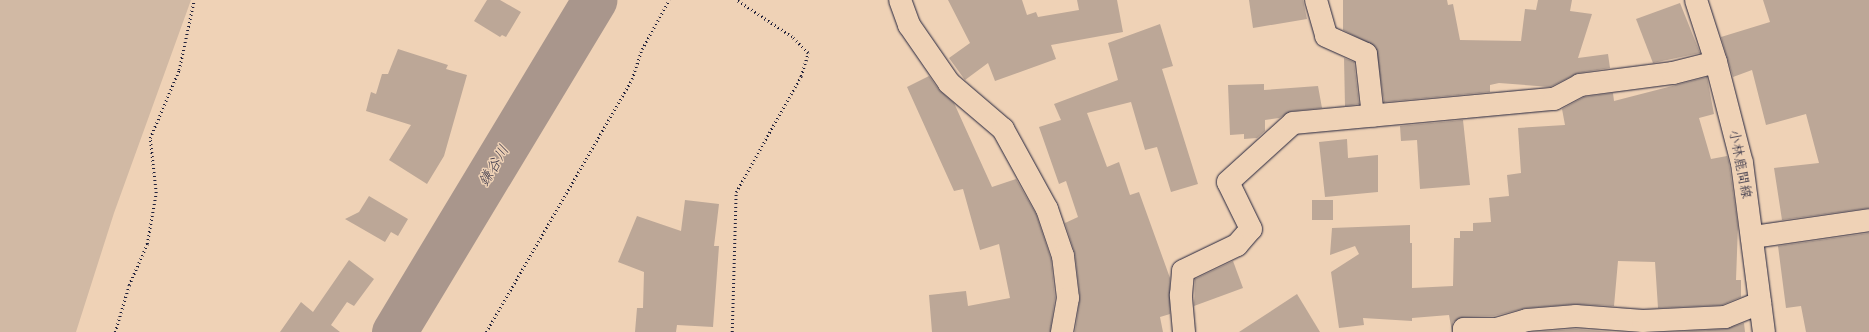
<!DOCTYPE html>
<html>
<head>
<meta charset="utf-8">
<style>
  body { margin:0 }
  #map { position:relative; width:1869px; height:332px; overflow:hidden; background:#efd2b6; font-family:Caveat,"Klee One",sans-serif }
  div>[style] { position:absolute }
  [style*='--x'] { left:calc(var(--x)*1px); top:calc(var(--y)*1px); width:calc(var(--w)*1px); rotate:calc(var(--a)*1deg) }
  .green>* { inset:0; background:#d1b9a4 }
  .river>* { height:45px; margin:-22.5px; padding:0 22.5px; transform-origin:22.5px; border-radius:22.5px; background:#a9968c }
  .building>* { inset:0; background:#bca797; transform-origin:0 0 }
  .path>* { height:2.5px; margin-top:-1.25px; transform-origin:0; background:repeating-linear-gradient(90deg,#22223b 0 1px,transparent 0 4px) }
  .roads { filter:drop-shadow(0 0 1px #22223b) drop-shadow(0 0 1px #22223b) }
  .minor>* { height:22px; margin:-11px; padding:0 11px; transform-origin:11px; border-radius:11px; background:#efd2b6 }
  .major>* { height:22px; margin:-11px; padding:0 11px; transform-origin:11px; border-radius:11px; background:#efd2b6 }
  span { translate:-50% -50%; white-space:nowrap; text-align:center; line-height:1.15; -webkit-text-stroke:3px #efd2b6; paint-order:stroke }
  .street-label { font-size:14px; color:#22223b }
  .water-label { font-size:15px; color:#443f4f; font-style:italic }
</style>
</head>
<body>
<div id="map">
  <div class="green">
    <i style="clip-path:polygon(0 0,191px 0,114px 213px,76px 332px,0 332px)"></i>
  </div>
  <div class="river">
    <i style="--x:394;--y:332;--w:388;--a:-58.9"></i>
  </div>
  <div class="building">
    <i style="clip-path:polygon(487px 0,500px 0,521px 12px,506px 37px,502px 35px,500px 37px,474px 21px)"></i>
    <i style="clip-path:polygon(948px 0,1022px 0,1027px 15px,1036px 12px,1038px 17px,1079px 10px,1077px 0,1117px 0,1123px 32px,1051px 45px,1056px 59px,995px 81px,988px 63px,965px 80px,949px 58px,970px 43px)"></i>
    <i style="clip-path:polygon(1249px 0,1303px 0,1307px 19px,1253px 28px)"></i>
    <i style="clip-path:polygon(1343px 0,1447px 0,1448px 5px,1453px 4px,1460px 40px,1521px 41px,1525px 9px,1536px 10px,1538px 0,1572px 0,1570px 11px,1592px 14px,1578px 58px,1608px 54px,1610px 68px,1578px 73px,1550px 87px,1499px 83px,1490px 85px,1490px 92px,1384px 102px,1376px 47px,1343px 30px)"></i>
    <i style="clip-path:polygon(1763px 0,1869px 0,1869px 208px,1782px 220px,1774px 168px,1819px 163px,1806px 114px,1766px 125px,1752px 70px,1733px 77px,1721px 37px,1770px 22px)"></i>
    <i style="clip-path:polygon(1680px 3px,1700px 53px,1653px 63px,1636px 19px)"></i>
    <i style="clip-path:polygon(1160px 24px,1173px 66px,1162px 69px,1198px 184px,1171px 192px,1157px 147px,1145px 150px,1131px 102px,1087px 113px,1107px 167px,1119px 162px,1130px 195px,1139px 192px,1170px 278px,1170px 314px,1160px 317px,1163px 332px,1075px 332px,1080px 297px,1075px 254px,1065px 223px,1078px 217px,1066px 181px,1059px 184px,1039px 127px,1061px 120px,1054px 104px,1118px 80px,1108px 43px)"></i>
    <i style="clip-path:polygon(398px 49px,448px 65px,446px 69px,467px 75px,444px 156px,427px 184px,389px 160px,411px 125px,366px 111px,371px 92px,376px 94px,382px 74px,388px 74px)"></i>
    <i style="clip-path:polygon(1344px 58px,1354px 62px,1359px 104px,1345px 106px)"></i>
    <i style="clip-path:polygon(929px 76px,939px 90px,954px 103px,992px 187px,1016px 179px,1036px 214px,1051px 259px,1055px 298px,1050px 332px,932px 332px,929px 295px,966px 291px,968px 306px,1010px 298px,999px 244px,980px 250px,963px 189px,954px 191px,907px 87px)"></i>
    <i style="clip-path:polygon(1707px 77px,1714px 114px,1699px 118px,1711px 159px,1727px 156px,1729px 162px,1738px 226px,1736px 280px,1741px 280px,1741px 297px,1722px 305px,1658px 308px,1655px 262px,1618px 261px,1614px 306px,1575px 304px,1526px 308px,1494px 316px,1464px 317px,1453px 322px,1452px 332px,1449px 315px,1412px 318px,1412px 321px,1363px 318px,1364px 325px,1339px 328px,1331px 272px,1359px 254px,1355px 246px,1330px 255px,1332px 228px,1410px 225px,1410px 243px,1412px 243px,1412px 288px,1453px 286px,1454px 238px,1460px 238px,1460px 231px,1473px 231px,1473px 223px,1491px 222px,1489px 198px,1509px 196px,1507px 175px,1521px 173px,1518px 128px,1565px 125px,1562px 109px,1584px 97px,1613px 93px,1614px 101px)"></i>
    <i style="clip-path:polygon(1264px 84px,1264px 90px,1318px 86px,1322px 108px,1292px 111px,1279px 118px,1265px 120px,1265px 131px,1257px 138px,1244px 139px,1244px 134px,1230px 135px,1228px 85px)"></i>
    <i style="clip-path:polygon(1463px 120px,1470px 185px,1420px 189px,1417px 140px,1401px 141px,1400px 126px)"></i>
    <i style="clip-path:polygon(1347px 139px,1348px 158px,1378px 155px,1378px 192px,1325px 197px,1319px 142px)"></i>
    <i style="clip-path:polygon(369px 196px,408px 219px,398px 236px,391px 232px,385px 242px,345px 219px,359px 212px)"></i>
    <i style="clip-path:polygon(685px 200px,719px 204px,714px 246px,719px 246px,713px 327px,677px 325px,676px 332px,635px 332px,637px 308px,643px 308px,644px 272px,618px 262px,637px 216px,681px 231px)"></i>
    <i style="left:1312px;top:200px;width:21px;height:20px"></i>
    <i style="clip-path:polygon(1869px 233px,1869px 332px,1806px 332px,1801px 306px,1786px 308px,1778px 246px)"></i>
    <i style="clip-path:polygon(349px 260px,374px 279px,354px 306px,347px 302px,331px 325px,340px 332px,280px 332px,301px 302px,313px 312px)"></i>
    <i style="clip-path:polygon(1233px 261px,1243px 288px,1194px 306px,1195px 279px)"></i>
    <i style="clip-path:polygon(1297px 294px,1320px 332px,1239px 332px)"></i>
    <i style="clip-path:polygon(1744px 323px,1745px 332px,1674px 332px,1726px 329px)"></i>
    <i style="clip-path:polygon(1576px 329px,1612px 332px,1534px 332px)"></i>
  </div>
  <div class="path">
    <i style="--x:115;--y:332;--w:49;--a:-73.4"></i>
    <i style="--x:129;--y:285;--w:45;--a:-66.3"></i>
    <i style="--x:147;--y:244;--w:52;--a:-80"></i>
    <i style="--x:156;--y:193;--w:55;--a:-96.2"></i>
    <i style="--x:150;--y:138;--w:74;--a:-66.9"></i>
    <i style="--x:179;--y:70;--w:72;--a:-77.9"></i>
    <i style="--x:486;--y:332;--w:292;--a:-60"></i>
    <i style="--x:632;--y:79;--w:32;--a:-72"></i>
    <i style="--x:642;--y:49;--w:56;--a:-61.1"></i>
    <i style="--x:732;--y:332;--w:140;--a:-88.4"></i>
    <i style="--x:736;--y:192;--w:133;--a:-60.7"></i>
    <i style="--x:801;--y:76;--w:24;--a:-73"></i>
    <i style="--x:808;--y:53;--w:23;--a:-135"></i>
    <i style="--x:792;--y:37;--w:67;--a:-146.5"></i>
  </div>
  <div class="roads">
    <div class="minor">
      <i style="--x:900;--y:0;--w:27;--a:70"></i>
      <i style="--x:909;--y:25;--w:70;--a:55.4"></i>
      <i style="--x:949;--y:83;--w:71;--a:40.4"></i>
      <i style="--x:1003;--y:129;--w:91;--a:61.2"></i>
      <i style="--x:1047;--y:209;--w:50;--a:71.2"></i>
      <i style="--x:1063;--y:256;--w:42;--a:83.2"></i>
      <i style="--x:1068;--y:298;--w:35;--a:100"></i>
      <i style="--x:1316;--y:0;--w:37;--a:74"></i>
      <i style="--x:1326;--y:36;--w:44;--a:24.2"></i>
      <i style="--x:1366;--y:54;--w:62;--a:83.6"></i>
      <i style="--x:1753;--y:237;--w:117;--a:-8.3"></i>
      <i style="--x:1184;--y:332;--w:37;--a:-95"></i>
      <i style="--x:1181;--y:295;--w:24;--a:-85"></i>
      <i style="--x:1183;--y:271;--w:60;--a:-25.7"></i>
      <i style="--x:1237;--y:245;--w:21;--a:-49"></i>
      <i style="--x:1251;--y:229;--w:52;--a:-116.1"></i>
      <i style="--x:1228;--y:182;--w:88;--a:-42.2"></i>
      <i style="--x:1293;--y:123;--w:262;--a:-5.3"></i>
      <i style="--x:1554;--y:99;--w:30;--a:-28"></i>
      <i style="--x:1580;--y:85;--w:94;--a:-7.4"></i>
      <i style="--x:1673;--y:73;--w:44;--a:-14.3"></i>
      <i style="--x:1464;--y:332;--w:3;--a:-90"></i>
      <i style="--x:1464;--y:329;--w:32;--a:0"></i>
      <i style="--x:1496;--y:329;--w:32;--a:-16"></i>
      <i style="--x:1527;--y:320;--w:49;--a:-4.7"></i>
      <i style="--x:1576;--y:316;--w:67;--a:4.3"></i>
      <i style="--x:1643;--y:321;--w:82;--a:-2.8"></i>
      <i style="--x:1725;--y:317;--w:38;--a:-22"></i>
    </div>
    <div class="major">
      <i style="--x:1696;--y:0;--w:65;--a:72.1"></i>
      <i style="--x:1716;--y:62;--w:104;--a:75.6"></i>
      <i style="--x:1742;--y:163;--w:170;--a:82.6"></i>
    </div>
  </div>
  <div class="street-label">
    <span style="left:1740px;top:164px;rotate:79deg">小林鹿間線</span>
  </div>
  <div class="water-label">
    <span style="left:494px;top:166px;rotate:-59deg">鎌谷川</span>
  </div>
</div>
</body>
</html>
